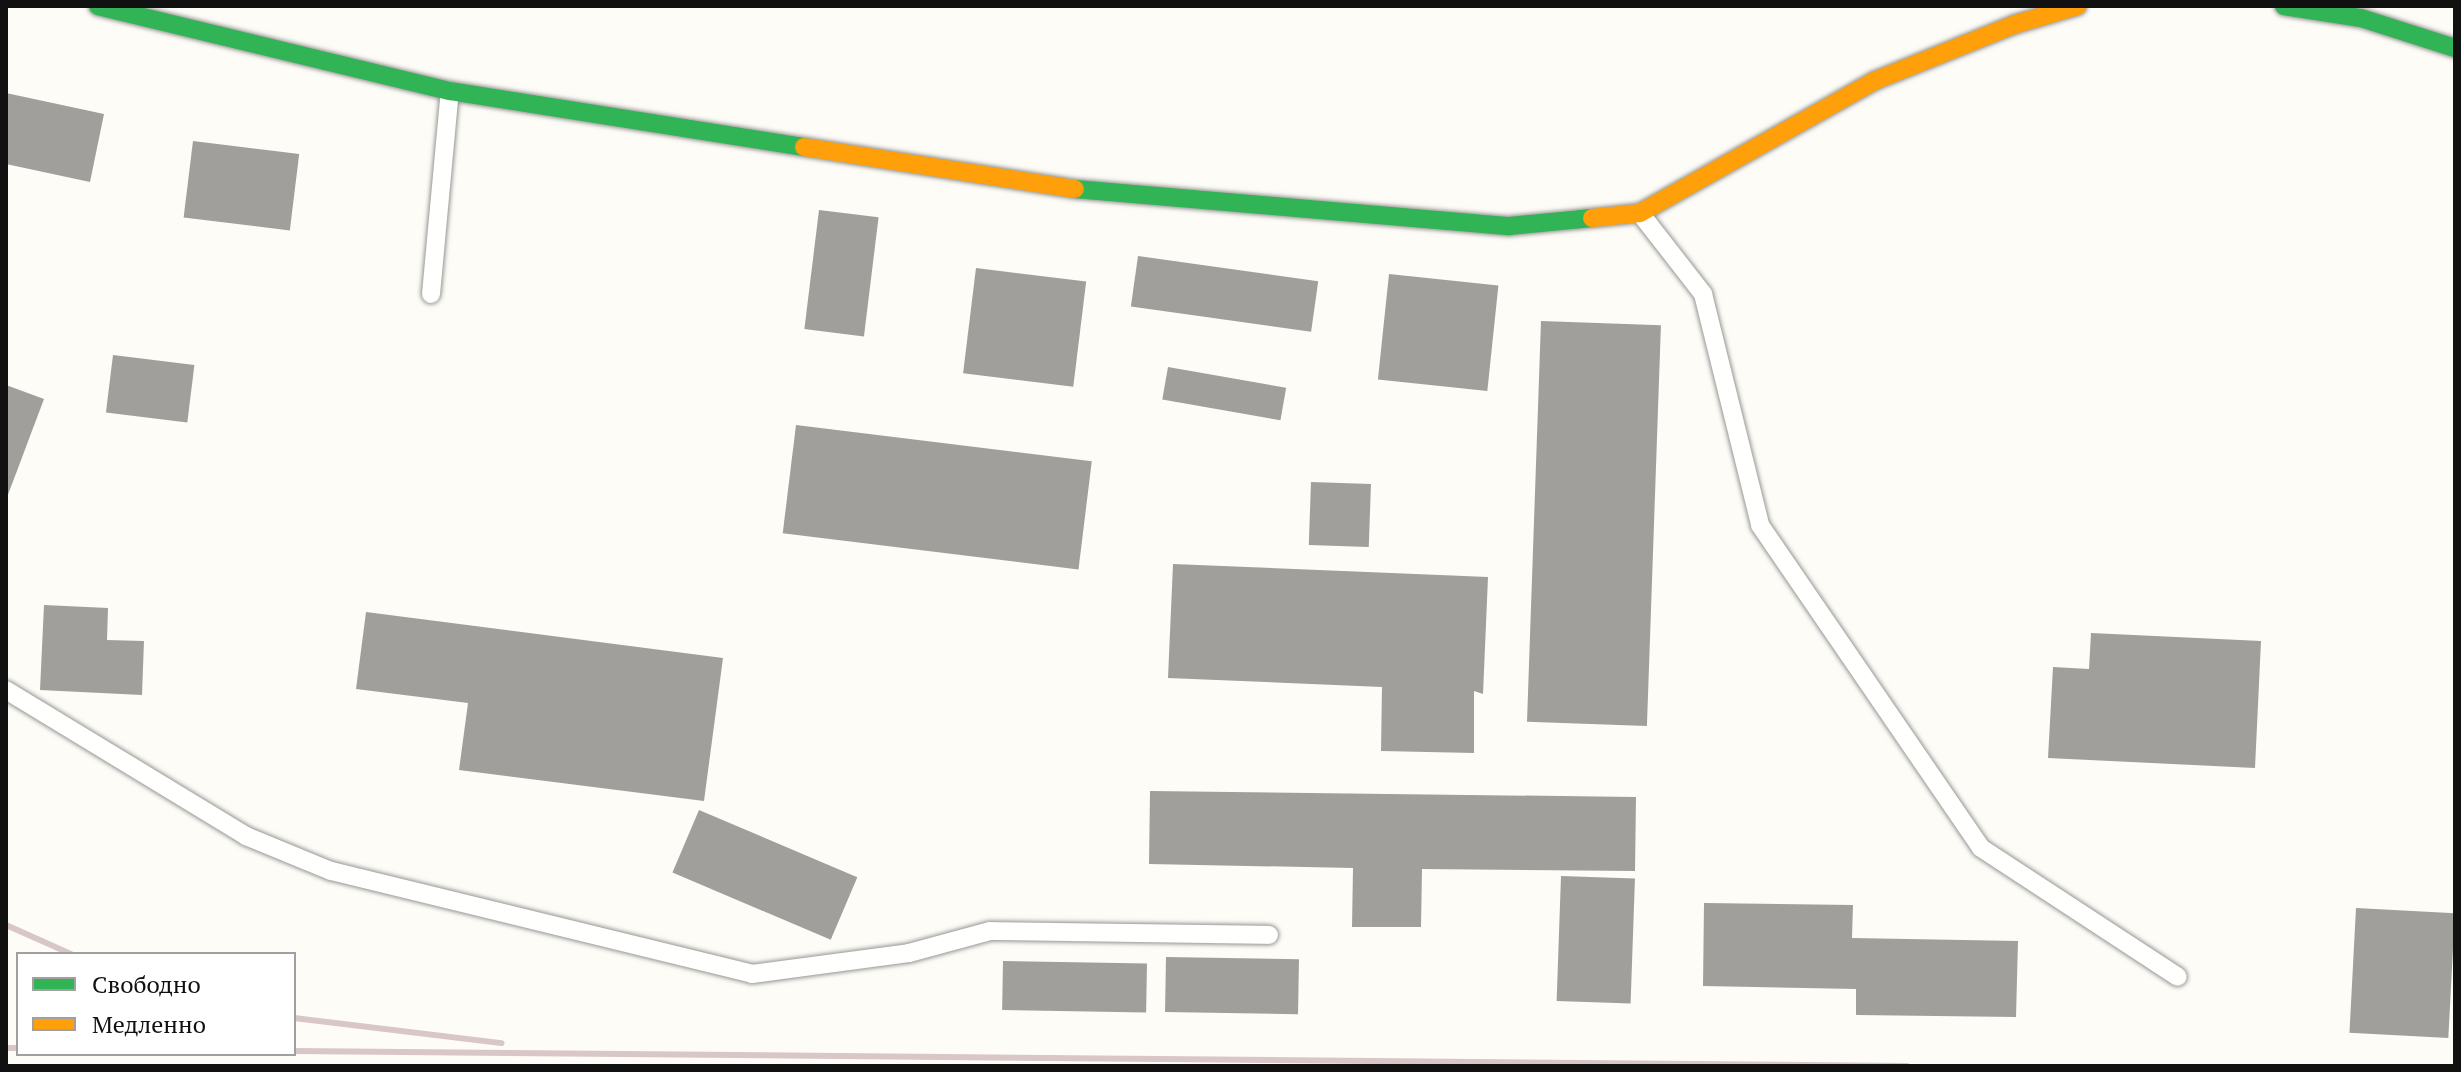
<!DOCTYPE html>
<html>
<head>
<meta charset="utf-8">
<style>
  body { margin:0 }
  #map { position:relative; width:2461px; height:1072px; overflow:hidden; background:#fdfcf7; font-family:"PT Serif",serif }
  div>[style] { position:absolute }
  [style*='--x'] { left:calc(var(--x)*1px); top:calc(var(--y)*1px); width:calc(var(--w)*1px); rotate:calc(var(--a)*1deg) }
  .building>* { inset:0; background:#a19f9c; transform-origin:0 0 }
  .roads { filter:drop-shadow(0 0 2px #979795) drop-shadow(0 0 2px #979795) }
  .lane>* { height:18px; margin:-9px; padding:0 9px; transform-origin:9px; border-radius:9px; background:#fffffe }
  .fast>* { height:18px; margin:-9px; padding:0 9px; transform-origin:9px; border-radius:9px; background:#30b455 }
  .slow>* { height:18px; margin:-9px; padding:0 9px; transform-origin:9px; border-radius:9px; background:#ff9f0a }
  .rail>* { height:6px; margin:-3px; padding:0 3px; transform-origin:3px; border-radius:3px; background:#d9c6c7 }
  span { translate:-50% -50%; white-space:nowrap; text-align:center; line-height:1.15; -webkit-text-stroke:8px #fff; paint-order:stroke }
  .frame { position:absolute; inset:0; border:8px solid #111; pointer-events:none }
  .legend { position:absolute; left:16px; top:952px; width:280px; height:104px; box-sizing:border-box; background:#fff; border:2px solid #a0a0a0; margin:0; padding:10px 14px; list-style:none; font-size:24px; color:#111 }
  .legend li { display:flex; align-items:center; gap:16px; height:40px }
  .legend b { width:40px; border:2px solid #a0a0a0 }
</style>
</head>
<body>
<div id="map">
  <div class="building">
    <i style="clip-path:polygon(6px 93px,104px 114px,90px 182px,6px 164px)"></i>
    <i style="left:193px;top:141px;width:107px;height:77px;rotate:7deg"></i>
    <i style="left:819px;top:210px;width:60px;height:120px;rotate:7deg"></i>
    <i style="left:1138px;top:256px;width:182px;height:51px;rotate:8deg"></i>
    <i style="left:976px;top:268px;width:111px;height:106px;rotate:7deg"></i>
    <i style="left:1389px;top:274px;width:110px;height:106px;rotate:6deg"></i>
    <i style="left:1541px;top:321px;width:120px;height:401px;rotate:2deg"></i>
    <i style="left:113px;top:355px;width:82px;height:58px;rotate:7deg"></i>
    <i style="left:1168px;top:367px;width:120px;height:33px;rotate:10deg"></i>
    <i style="clip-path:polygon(6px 385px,44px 399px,6px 500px)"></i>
    <i style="left:796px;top:425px;width:298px;height:109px;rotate:7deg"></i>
    <i style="left:1311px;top:482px;width:60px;height:63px;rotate:2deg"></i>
    <i style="clip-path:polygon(1173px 564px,1488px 577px,1483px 694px,1474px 691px,1474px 753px,1381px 751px,1382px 687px,1168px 678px)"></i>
    <i style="clip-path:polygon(44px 605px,108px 608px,107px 640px,144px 641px,142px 695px,40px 690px)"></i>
    <i style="clip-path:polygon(366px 612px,723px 658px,704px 801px,459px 770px,468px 703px,356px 689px)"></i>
    <i style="clip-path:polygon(2091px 633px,2261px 641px,2255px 768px,2048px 758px,2053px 667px,2089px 669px)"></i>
    <i style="clip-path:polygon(1150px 791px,1636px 797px,1635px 871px,1422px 869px,1421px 927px,1352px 927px,1353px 868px,1149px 864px)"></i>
    <i style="left:699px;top:810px;width:172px;height:68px;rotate:23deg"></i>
    <i style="left:1561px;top:876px;width:74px;height:125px;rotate:2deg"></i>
    <i style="clip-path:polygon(1704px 903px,1853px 905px,1852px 938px,2018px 941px,2016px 1017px,1856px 1015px,1856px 989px,1703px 986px)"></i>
    <i style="left:2356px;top:908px;width:99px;height:125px;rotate:3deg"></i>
    <i style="left:1166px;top:957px;width:133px;height:55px;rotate:1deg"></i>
    <i style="left:1003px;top:961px;width:144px;height:49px;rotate:1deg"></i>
  </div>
  <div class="roads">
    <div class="lane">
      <i style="--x:1640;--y:213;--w:103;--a:52.1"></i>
      <i style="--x:1703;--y:294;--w:238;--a:76.1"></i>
      <i style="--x:1760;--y:525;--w:391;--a:55.6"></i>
      <i style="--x:1981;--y:848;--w:235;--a:33.2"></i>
      <i style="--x:431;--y:294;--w:204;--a:-84.7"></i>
      <i style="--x:6;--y:690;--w:281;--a:31.3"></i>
      <i style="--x:246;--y:836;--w:92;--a:22.4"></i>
      <i style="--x:331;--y:871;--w:433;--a:13.7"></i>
      <i style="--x:752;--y:974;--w:158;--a:-7.6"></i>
      <i style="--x:909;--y:953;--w:84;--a:-15.2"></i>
      <i style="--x:990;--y:931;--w:279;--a:0.8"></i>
    </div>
    <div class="fast">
      <i style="--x:98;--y:6;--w:362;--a:13.6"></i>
      <i style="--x:450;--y:91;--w:358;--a:9"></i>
      <i style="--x:2284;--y:6;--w:78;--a:8.9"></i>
      <i style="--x:2361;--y:18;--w:99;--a:17.7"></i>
      <i style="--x:1075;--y:189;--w:436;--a:4.9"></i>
      <i style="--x:1509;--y:226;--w:83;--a:-5.5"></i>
    </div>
    <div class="slow">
      <i style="--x:804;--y:147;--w:274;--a:8.8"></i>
      <i style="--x:1592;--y:218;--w:48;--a:-5.9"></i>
      <i style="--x:1640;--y:213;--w:269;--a:-29.4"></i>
      <i style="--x:1874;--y:81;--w:153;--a:-21.9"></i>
      <i style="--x:2016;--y:24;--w:64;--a:-16.4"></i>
    </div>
  </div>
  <div class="rail">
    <i style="--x:6;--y:925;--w:71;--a:24"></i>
    <i style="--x:294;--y:1018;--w:209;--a:6.9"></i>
    <i style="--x:6;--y:1048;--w:12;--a:0"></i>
    <i style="--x:294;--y:1051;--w:1613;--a:0.53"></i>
  </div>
  <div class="frame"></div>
  <ul class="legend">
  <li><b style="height:10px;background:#30b455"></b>Свободно</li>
  <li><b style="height:10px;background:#ff9f0a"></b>Медленно</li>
  </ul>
</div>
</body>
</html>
